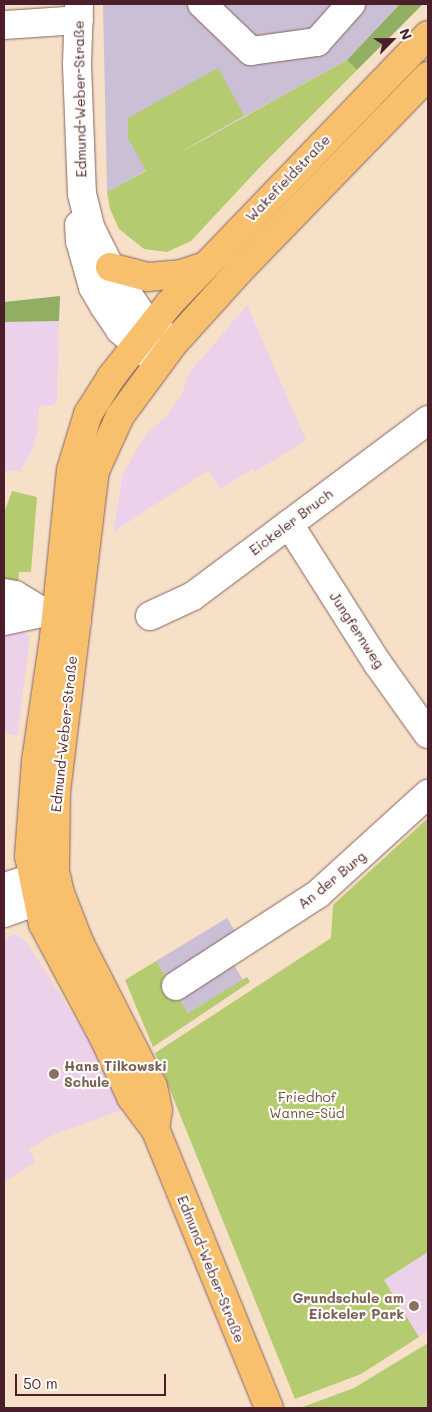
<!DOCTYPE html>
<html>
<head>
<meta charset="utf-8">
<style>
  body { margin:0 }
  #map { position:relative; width:432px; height:1412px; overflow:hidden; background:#f6e0c7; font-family:Mali,sans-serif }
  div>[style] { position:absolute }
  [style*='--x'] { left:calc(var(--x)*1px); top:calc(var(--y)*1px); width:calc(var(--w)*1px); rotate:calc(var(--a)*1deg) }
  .built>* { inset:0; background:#ecd1ea }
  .industrial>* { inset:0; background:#cbbfd5 }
  .green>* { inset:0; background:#b5cb6f }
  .forest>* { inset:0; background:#90af62 }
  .roads { filter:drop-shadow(0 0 1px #866362) drop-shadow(0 0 1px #866362) }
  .minor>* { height:28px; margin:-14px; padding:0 14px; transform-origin:14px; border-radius:14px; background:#fff }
  .major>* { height:28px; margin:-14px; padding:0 14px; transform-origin:14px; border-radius:14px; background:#f8bf6c }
  .dots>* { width:14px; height:14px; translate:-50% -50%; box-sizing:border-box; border:2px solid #fdfcf7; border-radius:50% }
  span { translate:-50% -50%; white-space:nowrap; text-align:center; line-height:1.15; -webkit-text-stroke:4.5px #fdfcf7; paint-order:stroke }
  .street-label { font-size:14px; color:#4a1f2b }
  .education-label { font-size:14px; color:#785e54; font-weight:700 }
  .left { translate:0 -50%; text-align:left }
  .right { translate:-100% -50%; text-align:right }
  .park-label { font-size:14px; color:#6a533f }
  .frame { position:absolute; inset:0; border:5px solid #4a1f2b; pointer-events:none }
  .north { position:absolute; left:367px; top:15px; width:50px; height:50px; -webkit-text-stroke:4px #fdfcf7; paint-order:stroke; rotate:67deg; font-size:14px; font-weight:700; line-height:20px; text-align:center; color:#4a1f2b }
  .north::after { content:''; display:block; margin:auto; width:18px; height:22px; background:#4a1f2b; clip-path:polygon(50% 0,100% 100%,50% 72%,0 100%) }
  .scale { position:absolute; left:15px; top:1374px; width:151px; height:22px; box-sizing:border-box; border:2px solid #4a1f2b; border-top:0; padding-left:6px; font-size:15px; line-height:18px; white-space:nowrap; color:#4a1f2b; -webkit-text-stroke:4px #fdfcf7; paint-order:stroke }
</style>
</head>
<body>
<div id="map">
  <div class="built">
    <i style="clip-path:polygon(247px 305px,306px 440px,255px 472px,252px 469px,221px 489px,208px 470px,113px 532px,123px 474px,146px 434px,166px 417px,182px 395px,188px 375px)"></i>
    <i style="clip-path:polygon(59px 321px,57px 400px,54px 405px,39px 406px,37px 434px,32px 451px,20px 471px,4px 471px,4px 322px)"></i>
    <i style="clip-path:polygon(4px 629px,22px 629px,30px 637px,17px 736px,4px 732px)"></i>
    <i style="clip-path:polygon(15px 934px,26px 941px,88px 1039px,122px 1110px,55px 1134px,29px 1149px,35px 1162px,4px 1182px,4px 939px)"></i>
    <i style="clip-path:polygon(428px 1252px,428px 1331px,419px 1337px,384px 1280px)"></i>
  </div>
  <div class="industrial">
    <i style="clip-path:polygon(103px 4px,400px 4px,347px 60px,107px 192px)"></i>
    <i style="clip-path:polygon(227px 918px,236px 933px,221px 943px,243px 980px,188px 1013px,156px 961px)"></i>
  </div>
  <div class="green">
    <i style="clip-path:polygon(347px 60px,357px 70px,261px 166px,191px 241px,167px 252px,144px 249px,119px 229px,110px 209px,107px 192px,146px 171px,128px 138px,128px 118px,218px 68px,244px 115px,174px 156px)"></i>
    <i style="clip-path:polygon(12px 491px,37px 497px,31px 572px,19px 572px,18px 590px,4px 586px,4px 513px)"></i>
    <i style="clip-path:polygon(428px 818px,428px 1252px,384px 1280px,419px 1337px,361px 1374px,295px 1399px,155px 1053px,331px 938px,333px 905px)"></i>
    <i style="clip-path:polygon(156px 961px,188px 1013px,247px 977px,250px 982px,153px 1047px,125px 980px)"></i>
    <i style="clip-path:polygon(428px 1343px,428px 1408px,300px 1408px,354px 1388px)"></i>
  </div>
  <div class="forest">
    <i style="clip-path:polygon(400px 4px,423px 4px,357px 70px,347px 60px)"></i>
    <i style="clip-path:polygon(60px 296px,59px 321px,4px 322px,4px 302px)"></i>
  </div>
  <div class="roads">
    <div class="minor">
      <i style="--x:79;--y:4;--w:61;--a:91.9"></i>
      <i style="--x:77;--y:65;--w:129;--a:87.8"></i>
      <i style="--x:82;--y:194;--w:36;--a:76"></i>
      <i style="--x:91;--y:229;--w:42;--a:63.4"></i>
      <i style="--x:110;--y:267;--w:53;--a:56.6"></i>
      <i style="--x:139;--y:311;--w:43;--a:44.1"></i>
      <i style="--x:202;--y:4;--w:68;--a:43.8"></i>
      <i style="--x:251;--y:51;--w:67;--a:-7.8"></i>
      <i style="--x:317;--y:42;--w:51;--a:-48.2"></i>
      <i style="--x:4;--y:25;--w:75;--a:-3.8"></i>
      <i style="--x:79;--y:225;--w:16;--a:86"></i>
      <i style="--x:80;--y:241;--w:48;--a:74.2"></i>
      <i style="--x:93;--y:287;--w:22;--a:60"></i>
      <i style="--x:104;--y:306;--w:29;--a:56"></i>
      <i style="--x:120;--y:330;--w:50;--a:41"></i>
      <i style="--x:289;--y:524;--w:166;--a:57.6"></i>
      <i style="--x:378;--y:664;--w:86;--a:54.5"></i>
      <i style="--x:4;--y:593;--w:11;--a:10"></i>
      <i style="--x:15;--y:595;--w:47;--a:31"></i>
      <i style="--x:55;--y:619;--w:22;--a:8"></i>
      <i style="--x:150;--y:616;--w:47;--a:-24.9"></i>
      <i style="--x:193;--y:596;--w:294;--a:-36.8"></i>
      <i style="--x:4;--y:621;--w:39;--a:-12"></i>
      <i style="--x:4;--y:887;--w:53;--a:-17.4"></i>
      <i style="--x:4;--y:913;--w:59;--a:-19.7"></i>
      <i style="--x:176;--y:986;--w:169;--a:-32.9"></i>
      <i style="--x:318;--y:894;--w:149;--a:-42.3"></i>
    </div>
    <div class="major">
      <i style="--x:110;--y:267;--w:39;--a:15"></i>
      <i style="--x:148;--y:277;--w:33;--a:-5"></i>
      <i style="--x:181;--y:274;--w:23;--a:-18"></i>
      <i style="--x:155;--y:1129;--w:19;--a:-81"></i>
      <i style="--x:158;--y:1110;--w:24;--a:-102"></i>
      <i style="--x:153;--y:1087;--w:161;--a:-117"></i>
      <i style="--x:80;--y:944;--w:55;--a:-111.4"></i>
      <i style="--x:60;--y:893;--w:23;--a:-103"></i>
      <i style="--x:55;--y:871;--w:79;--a:-89.3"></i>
      <i style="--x:56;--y:792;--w:323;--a:-83.1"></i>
      <i style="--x:95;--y:471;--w:60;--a:-65.6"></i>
      <i style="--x:120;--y:416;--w:89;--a:-53.6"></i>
      <i style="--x:173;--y:344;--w:98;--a:-47.9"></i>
      <i style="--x:239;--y:271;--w:272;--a:-45.9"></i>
      <i style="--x:269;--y:1408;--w:301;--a:-112.2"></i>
      <i style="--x:155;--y:1129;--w:40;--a:-127"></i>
      <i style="--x:131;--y:1097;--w:63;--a:-114.5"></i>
      <i style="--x:105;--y:1040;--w:132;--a:-118.1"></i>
      <i style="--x:43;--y:924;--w:69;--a:-101.6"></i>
      <i style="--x:29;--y:856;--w:95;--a:-85.8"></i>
      <i style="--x:36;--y:761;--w:125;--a:-81.7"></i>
      <i style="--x:54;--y:637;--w:168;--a:-84.2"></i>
      <i style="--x:71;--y:470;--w:59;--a:-73.1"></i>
      <i style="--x:88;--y:414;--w:45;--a:-57.7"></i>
      <i style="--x:112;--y:376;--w:92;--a:-51.6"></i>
      <i style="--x:169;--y:304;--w:373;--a:-46.1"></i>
    </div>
  </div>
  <div class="dots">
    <i style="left:54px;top:1074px;background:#8d6e63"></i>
    <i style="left:414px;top:1306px;background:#8d6e63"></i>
  </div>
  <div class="street-label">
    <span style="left:80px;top:99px;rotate:-91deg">Edmund-Weber-Straße</span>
    <span style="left:288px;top:178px;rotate:-46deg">Wakefieldstraße</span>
    <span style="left:291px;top:522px;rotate:-37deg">Eickeler Bruch</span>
    <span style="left:357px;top:630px;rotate:57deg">Jungfernweg</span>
    <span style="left:64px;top:734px;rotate:-84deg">Edmund-Weber-Straße</span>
    <span style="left:332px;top:880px;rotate:-39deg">An der Burg</span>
    <span style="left:211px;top:1269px;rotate:68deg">Edmund-Weber-Straße</span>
  </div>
  <div class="education-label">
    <span class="left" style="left:64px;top:1074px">Hans Tilkowski<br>Schule</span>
    <span class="right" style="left:404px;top:1306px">Grundschule am<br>Eickeler Park</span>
  </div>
  <div class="park-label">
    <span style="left:307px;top:1105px">Friedhof<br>Wanne-Süd</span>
  </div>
  <div class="frame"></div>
  <div class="north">N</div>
  <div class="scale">50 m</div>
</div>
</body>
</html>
